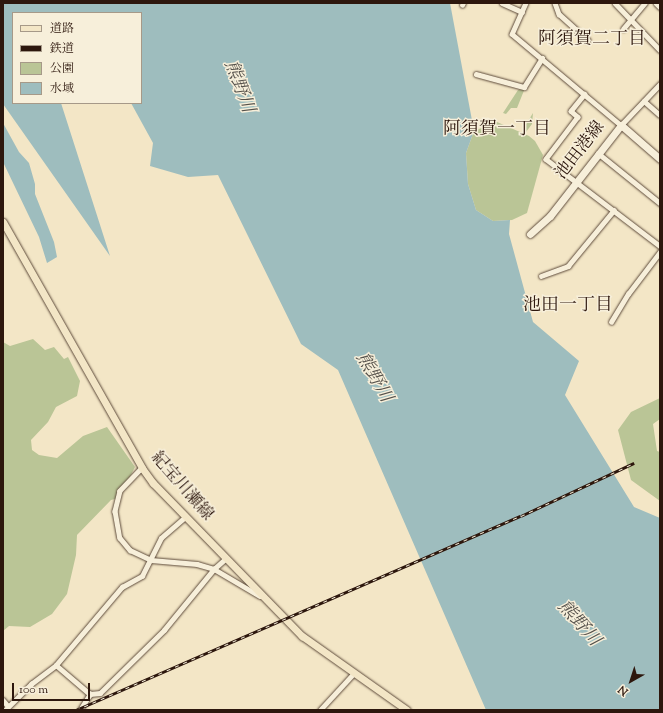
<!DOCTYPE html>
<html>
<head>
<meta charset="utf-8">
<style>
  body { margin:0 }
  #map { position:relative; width:663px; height:713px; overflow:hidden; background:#f3e6c6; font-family:"Sorts Mill Goudy","Noto Serif JP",serif }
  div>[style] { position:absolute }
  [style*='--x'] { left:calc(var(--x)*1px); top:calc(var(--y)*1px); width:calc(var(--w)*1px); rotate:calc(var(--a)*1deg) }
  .green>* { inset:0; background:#bac596 }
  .water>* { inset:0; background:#9ebdbe }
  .roads { filter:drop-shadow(0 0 1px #5e4b3b) drop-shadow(0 0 1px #5e4b3b) }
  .street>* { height:4.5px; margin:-2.25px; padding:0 2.25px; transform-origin:2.25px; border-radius:2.25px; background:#f7efda }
  .secondary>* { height:7px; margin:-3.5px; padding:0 3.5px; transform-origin:3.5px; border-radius:3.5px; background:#f7efda }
  .primary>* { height:7px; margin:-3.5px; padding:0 3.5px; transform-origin:3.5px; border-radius:3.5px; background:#f3e6c6 }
  .rail>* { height:3px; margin-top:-1.5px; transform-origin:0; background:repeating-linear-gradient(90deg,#f7efda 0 4.5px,#2d170d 0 9px); box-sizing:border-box; border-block:1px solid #2d170d }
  span { translate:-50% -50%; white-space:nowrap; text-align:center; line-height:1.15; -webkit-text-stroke:3px #f7efda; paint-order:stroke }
  .street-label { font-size:17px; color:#2d170d }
  .neighbourhood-label { font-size:18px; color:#2d170d }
  .water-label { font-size:18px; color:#55514b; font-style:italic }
  .frame { position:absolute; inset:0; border:4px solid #2d170d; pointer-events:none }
  .legend { position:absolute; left:12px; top:12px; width:130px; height:92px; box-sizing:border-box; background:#f7efda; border:1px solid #a69988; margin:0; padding:5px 7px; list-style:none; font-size:12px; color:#2d170d }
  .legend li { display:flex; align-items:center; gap:8px; height:20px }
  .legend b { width:20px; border:1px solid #a69988 }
  .north { position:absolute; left:611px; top:661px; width:40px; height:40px; -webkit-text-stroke:3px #f7efda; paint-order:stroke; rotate:219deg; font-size:11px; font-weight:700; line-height:16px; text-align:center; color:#2d170d }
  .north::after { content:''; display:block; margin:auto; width:14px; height:18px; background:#2d170d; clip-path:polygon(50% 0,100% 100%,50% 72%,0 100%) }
  .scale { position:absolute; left:12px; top:683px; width:78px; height:18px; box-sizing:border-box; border:2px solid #2d170d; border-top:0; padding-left:5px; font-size:12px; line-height:14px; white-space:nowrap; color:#2d170d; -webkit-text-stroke:3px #f7efda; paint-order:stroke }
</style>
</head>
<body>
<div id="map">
  <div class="green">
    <i style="clip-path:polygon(525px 88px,517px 108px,511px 108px,506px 114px,503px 113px,518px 90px)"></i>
    <i style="clip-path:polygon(533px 113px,532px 124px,526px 132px,523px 129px)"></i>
    <i style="clip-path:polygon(497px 122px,529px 136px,535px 141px,543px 155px,527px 213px,512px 220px,493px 221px,476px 210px,468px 184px,466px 153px,474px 131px)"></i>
    <i style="clip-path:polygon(33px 339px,45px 350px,54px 347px,64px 359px,68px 357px,80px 381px,77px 396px,56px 407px,48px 422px,31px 440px,32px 450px,39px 455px,57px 458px,83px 436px,107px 427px,135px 467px,119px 498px,111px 500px,77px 535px,76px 555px,67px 594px,52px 614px,30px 627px,9px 626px,3px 631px,3px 342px,10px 346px)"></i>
    <i style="clip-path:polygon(660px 398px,660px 419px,653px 424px,657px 451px,660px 452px,660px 501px,631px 480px,618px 430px,631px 412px)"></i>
  </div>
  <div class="water">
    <i style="clip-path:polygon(3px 3px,450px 3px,474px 131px,466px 153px,468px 184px,476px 210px,493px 221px,510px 220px,509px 234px,533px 322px,579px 361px,565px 395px,634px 507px,660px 518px,660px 710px,486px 710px,338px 370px,301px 344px,218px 175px,188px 177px,150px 166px,153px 143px,131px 103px,141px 103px,141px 13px,13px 13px,13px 103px,61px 103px,110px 256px,3px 104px)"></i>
    <i style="clip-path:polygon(3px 123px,19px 152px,29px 163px,35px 184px,35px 194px,54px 242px,57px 257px,47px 263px,39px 237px,3px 162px)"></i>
  </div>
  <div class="roads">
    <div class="street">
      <i style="--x:502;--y:3;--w:22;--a:24"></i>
      <i style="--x:526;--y:3;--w:34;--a:114"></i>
      <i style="--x:512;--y:34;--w:142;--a:39.9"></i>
      <i style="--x:621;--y:125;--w:57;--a:-46.4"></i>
      <i style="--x:555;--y:3;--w:12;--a:70"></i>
      <i style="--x:559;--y:14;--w:39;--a:42"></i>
      <i style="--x:615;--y:3;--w:65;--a:46.2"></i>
      <i style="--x:656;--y:3;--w:6;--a:45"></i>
      <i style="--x:462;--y:5;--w:2;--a:-63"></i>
      <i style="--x:623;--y:29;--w:34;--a:-50"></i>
      <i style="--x:476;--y:74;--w:50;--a:15.2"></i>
      <i style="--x:524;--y:87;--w:34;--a:-58"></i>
      <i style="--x:585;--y:94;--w:22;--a:129"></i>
      <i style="--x:571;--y:111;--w:9;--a:41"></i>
      <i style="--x:578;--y:117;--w:53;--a:127.3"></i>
      <i style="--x:546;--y:159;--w:143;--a:37.3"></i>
      <i style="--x:644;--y:101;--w:21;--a:41"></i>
      <i style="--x:598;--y:153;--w:80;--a:38.9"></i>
      <i style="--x:541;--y:276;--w:29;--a:-20"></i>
      <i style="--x:568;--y:266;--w:72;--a:-50.6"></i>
      <i style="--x:611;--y:322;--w:33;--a:-59"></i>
      <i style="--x:628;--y:294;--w:53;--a:-52.7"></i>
      <i style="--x:142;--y:468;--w:32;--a:134"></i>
      <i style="--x:120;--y:491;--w:21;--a:104"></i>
      <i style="--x:115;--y:511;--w:27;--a:80"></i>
      <i style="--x:120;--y:538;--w:16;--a:50"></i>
      <i style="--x:130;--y:550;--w:23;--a:25"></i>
      <i style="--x:151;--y:560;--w:46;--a:5"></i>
      <i style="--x:197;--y:564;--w:18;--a:16"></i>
      <i style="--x:214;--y:569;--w:53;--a:30.4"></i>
      <i style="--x:56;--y:665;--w:45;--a:40.5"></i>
      <i style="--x:3;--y:700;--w:8;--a:50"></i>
      <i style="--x:5;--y:710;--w:37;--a:-45"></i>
      <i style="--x:31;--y:684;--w:31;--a:-37"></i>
      <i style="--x:56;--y:665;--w:102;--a:-49.8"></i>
      <i style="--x:122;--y:587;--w:23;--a:-29"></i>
      <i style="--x:142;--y:576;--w:42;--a:-63.4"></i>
      <i style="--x:161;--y:538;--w:32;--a:-41"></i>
      <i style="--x:80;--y:710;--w:19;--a:-58"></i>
      <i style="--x:90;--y:694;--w:10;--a:-6"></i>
      <i style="--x:100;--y:693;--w:90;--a:-44.5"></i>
      <i style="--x:164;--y:630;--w:79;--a:-50.7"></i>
      <i style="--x:214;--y:569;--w:15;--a:-42"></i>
      <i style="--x:320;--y:710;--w:50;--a:-47.4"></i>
    </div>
    <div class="secondary">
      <i style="--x:530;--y:234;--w:27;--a:-42"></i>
      <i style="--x:550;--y:216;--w:115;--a:-52"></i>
      <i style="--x:621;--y:125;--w:52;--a:41.1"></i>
    </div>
    <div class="primary">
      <i style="--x:3;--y:222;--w:283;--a:60.5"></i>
      <i style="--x:142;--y:468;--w:19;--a:54"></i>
      <i style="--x:153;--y:483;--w:214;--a:45.8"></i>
      <i style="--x:302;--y:636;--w:128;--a:35.2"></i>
    </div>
  </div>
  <div class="rail">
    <i style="--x:76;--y:710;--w:485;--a:-23.6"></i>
    <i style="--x:521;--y:516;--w:125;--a:-25.1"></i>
  </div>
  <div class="street-label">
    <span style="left:581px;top:151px;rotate:-52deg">池田港線</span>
    <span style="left:181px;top:487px;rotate:49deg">紀宝川瀬線</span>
  </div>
  <div class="neighbourhood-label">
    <span style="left:592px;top:40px">阿須賀二丁目</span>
    <span style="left:497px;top:130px">阿須賀一丁目</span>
    <span style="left:568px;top:306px">池田一丁目</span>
  </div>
  <div class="water-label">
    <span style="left:238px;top:87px;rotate:69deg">熊野川</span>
    <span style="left:373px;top:378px;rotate:60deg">熊野川</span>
    <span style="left:578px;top:624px;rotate:48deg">熊野川</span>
  </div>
  <div class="frame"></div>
  <ul class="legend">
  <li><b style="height:5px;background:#f3e6c6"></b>道路</li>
  <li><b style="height:5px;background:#2d170d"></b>鉄道</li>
  <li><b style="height:11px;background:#bac596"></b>公園</li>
  <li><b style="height:11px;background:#9ebdbe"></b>水域</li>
  </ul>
  <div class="north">N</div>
  <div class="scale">100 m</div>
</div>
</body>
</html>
